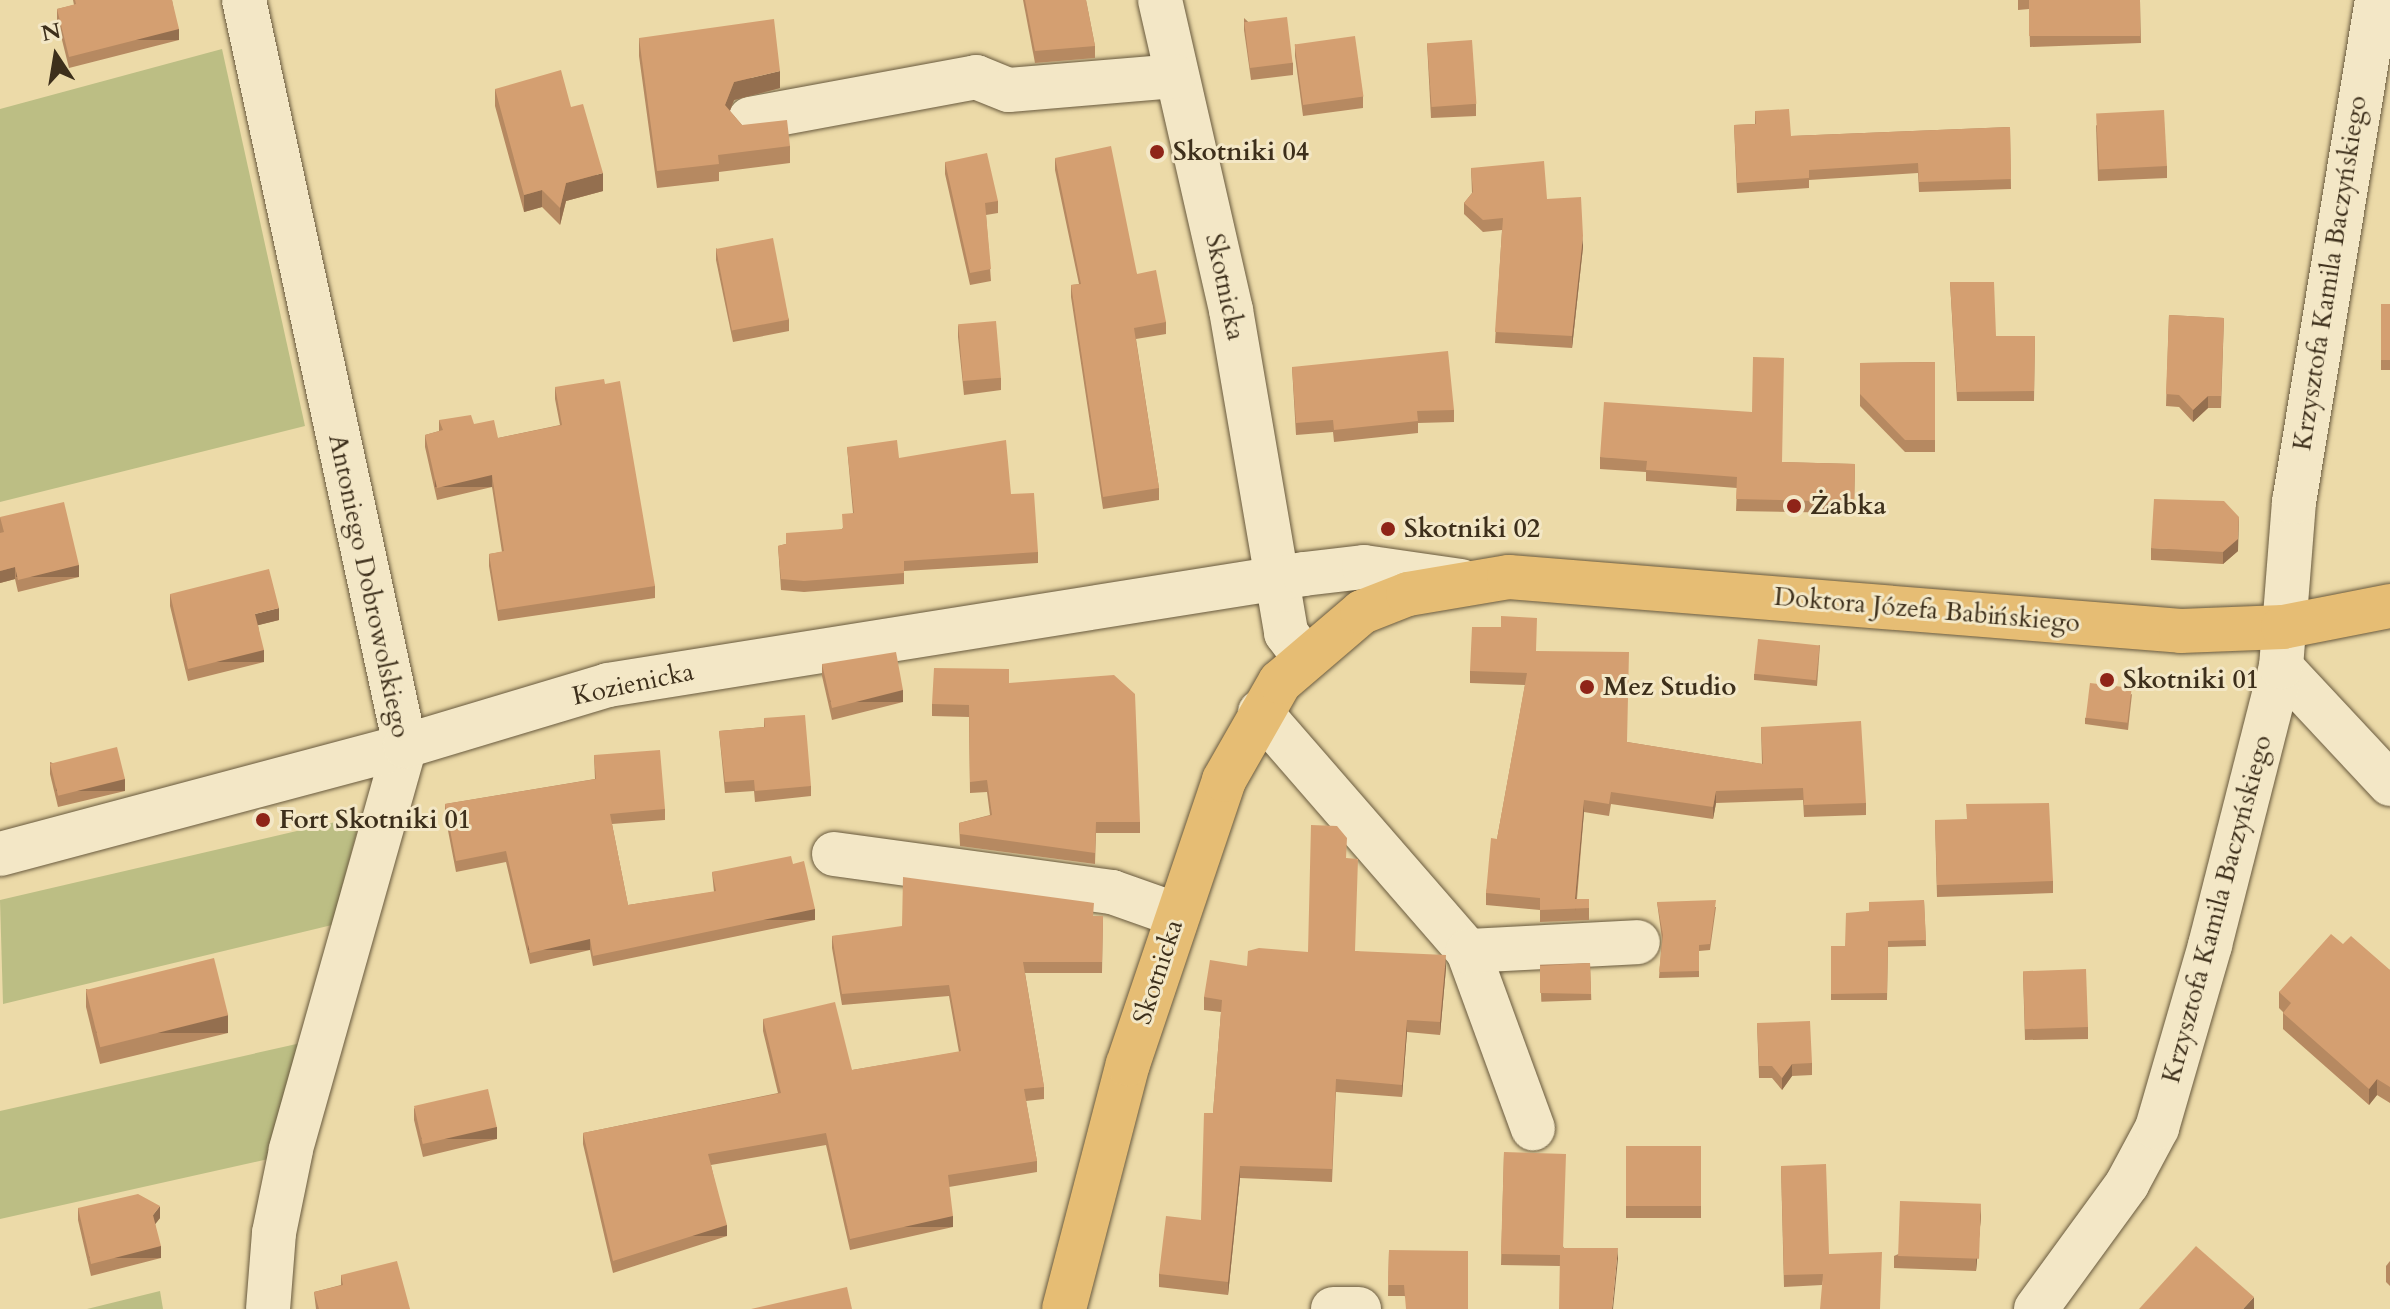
<!DOCTYPE html>
<html>
<head>
<meta charset="utf-8">
<style>
  body { margin:0 }
  #map { position:relative; width:2390px; height:1309px; overflow:hidden; background:#ecdaa8; font-family:Cardo,serif }
  div>[style] { position:absolute }
  [style*='--x'] { left:calc(var(--x)*1px); top:calc(var(--y)*1px); width:calc(var(--w)*1px); rotate:calc(var(--a)*1deg) }
  .green>* { inset:0; background:#bcbe84 }
  .roads { filter:drop-shadow(0 0 2px #695a3e) drop-shadow(0 0 2px #695a3e) }
  .minor>* { height:44px; margin:-22px; padding:0 22px; transform-origin:22px; border-radius:22px; background:#f3e7c6 }
  .major>* { height:44px; margin:-22px; padding:0 22px; transform-origin:22px; border-radius:22px; background:#e6bd74 }
  .wall>* { inset:0; background:#b68961; transform-origin:0 0 }
  .shaded-wall>* { inset:0; background:#946f4f; transform-origin:0 0 }
  .building>* { inset:0; background:#d49f71; transform-origin:0 0 }
  .dots>* { width:22px; height:22px; translate:-50% -50%; box-sizing:border-box; border:4px solid #f3e7c6; border-radius:50% }
  span { translate:-50% -50%; white-space:nowrap; text-align:center; line-height:1.15; -webkit-text-stroke:6px #f3e7c6; paint-order:stroke }
  .poi-label { font-size:26px; color:#3d2f1b; font-weight:700 }
  .left { translate:0 -50%; text-align:left }
  .street-label { font-size:26px; color:#3d2f1b }
  .north { position:absolute; left:16px; top:16px; width:80px; height:80px; -webkit-text-stroke:6px #f3e7c6; paint-order:stroke; rotate:348deg; font-size:22px; font-weight:700; line-height:32px; text-align:center; color:#3d2f1b }
  .north::after { content:''; display:block; margin:auto; width:28px; height:36px; background:#3d2f1b; clip-path:polygon(50% 0,100% 100%,50% 72%,0 100%) }
</style>
</head>
<body>
<div id="map">
  <div class="green">
    <i style="clip-path:polygon(222px 49px,305px 426px,0 502px,0 109px)"></i>
    <i style="clip-path:polygon(361px 816px,332px 925px,3px 1004px,0 900px)"></i>
    <i style="clip-path:polygon(301px 1043px,273px 1158px,0 1219px,0 1111px)"></i>
    <i style="clip-path:polygon(160px 1291px,163px 1309px,87px 1309px)"></i>
  </div>
  <div class="roads">
    <div class="minor">
      <i style="--x:244;--y:0;--w:763;--a:77.82"></i>
      <i style="--x:405;--y:746;--w:420;--a:105.8"></i>
      <i style="--x:291;--y:1150;--w:85;--a:101.6"></i>
      <i style="--x:274;--y:1233;--w:76;--a:94.5"></i>
      <i style="--x:1160;--y:0;--w:318;--a:77.1"></i>
      <i style="--x:1231;--y:310;--w:328;--a:80.3"></i>
      <i style="--x:1286;--y:633;--w:30;--a:53"></i>
      <i style="--x:750;--y:119;--w:230;--a:-10.5"></i>
      <i style="--x:976;--y:77;--w:35;--a:22"></i>
      <i style="--x:1009;--y:90;--w:166;--a:-4.8"></i>
      <i style="--x:2281;--y:667;--w:160;--a:47"></i>
      <i style="--x:1260;--y:712;--w:317;--a:49"></i>
      <i style="--x:1468;--y:951;--w:189;--a:69.9"></i>
      <i style="--x:0;--y:854;--w:419;--a:-14.9"></i>
      <i style="--x:405;--y:746;--w:212;--a:-16.7"></i>
      <i style="--x:608;--y:685;--w:705;--a:-9.06"></i>
      <i style="--x:1304;--y:574;--w:60;--a:-6.7"></i>
      <i style="--x:1364;--y:567;--w:98;--a:8.2"></i>
      <i style="--x:834;--y:854;--w:281;--a:7.8"></i>
      <i style="--x:1112;--y:892;--w:69;--a:19.5"></i>
      <i style="--x:1468;--y:951;--w:170;--a:-3"></i>
      <i style="--x:1333;--y:1309;--w:26;--a:0"></i>
      <i style="--x:2036;--y:1309;--w:155;--a:-53.9"></i>
      <i style="--x:2127;--y:1184;--w:64;--a:-61.8"></i>
      <i style="--x:2157;--y:1128;--w:191;--a:-73.8"></i>
      <i style="--x:2210;--y:945;--w:287;--a:-75.7"></i>
      <i style="--x:2281;--y:667;--w:166;--a:-85.5"></i>
      <i style="--x:2294;--y:502;--w:509;--a:-80.61"></i>
    </div>
    <div class="major">
      <i style="--x:1064;--y:1309;--w:253;--a:-75.4"></i>
      <i style="--x:1128;--y:1064;--w:300;--a:-71.3"></i>
      <i style="--x:1224;--y:780;--w:113;--a:-60.3"></i>
      <i style="--x:1280;--y:682;--w:108;--a:-40.5"></i>
      <i style="--x:1362;--y:612;--w:49;--a:-21.4"></i>
      <i style="--x:1408;--y:594;--w:102;--a:-9.6"></i>
      <i style="--x:1509;--y:577;--w:674;--a:4.59"></i>
      <i style="--x:2181;--y:631;--w:102;--a:-2.2"></i>
      <i style="--x:2283;--y:627;--w:109;--a:-11.1"></i>
    </div>
  </div>
  <div class="wall">
    <i style="clip-path:polygon(73px 0,172px 0,179px 40px,69px 68px,57px 20px,57px 9px,74px 5px)"></i>
    <i style="clip-path:polygon(1023px 0,1086px 0,1095px 46px,1095px 58px,1035px 63px)"></i>
    <i style="clip-path:polygon(2018px 0,2140px 0,2141px 43px,2030px 47px,2029px 9px,2018px 10px)"></i>
    <i style="clip-path:polygon(1244px 18px,1293px 63px,1293px 75px,1251px 80px,1244px 30px)"></i>
    <i style="clip-path:polygon(639px 38px,780px 88px,734px 100px,730px 111px,742px 125px,790px 146px,790px 163px,719px 172px,719px 181px,657px 188px,639px 56px)"></i>
    <i style="clip-path:polygon(1427px 43px,1476px 104px,1476px 116px,1431px 118px)"></i>
    <i style="clip-path:polygon(1295px 44px,1363px 96px,1363px 108px,1303px 116px,1295px 56px)"></i>
    <i style="clip-path:polygon(495px 89px,571px 107px,603px 191px,566px 201px,560px 225px,542px 207px,524px 212px,495px 106px)"></i>
    <i style="clip-path:polygon(1755px 111px,1791px 136px,2010px 127px,2011px 189px,1919px 192px,1918px 173px,1809px 180px,1809px 188px,1737px 193px,1734px 125px,1755px 124px)"></i>
    <i style="clip-path:polygon(2096px 125px,2167px 166px,2167px 178px,2098px 181px)"></i>
    <i style="clip-path:polygon(1055px 158px,1137px 274px,1166px 322px,1166px 334px,1136px 339px,1159px 488px,1159px 500px,1103px 509px,1071px 297px,1071px 285px,1079px 284px,1055px 170px)"></i>
    <i style="clip-path:polygon(945px 162px,998px 201px,998px 213px,986px 215px,991px 281px,970px 285px,945px 174px)"></i>
    <i style="clip-path:polygon(1471px 168px,1547px 199px,1583px 247px,1572px 348px,1495px 343px,1502px 230px,1483px 232px,1464px 214px,1464px 203px,1472px 193px)"></i>
    <i style="clip-path:polygon(716px 248px,789px 319px,789px 331px,733px 342px,716px 260px)"></i>
    <i style="clip-path:polygon(1950px 282px,1996px 336px,2035px 336px,2034px 401px,1957px 401px)"></i>
    <i style="left:2381px;top:304px;width:9px;height:66px"></i>
    <i style="clip-path:polygon(2169px 315px,2224px 318px,2221px 408px,2208px 408px,2193px 422px,2179px 407px,2166px 406px)"></i>
    <i style="clip-path:polygon(958px 325px,1001px 378px,1001px 390px,964px 395px,958px 337px)"></i>
    <i style="clip-path:polygon(1935px 362px,1935px 452px,1905px 452px,1860px 406px,1860px 363px)"></i>
    <i style="clip-path:polygon(1292px 367px,1454px 410px,1454px 422px,1418px 423px,1418px 433px,1334px 442px,1333px 432px,1296px 435px)"></i>
    <i style="clip-path:polygon(555px 387px,655px 586px,655px 598px,498px 621px,489px 566px,489px 554px,502px 552px,492px 487px,437px 500px,425px 447px,425px 435px,439px 431px,439px 420px,474px 424px,498px 438px,560px 425px,555px 399px)"></i>
    <i style="clip-path:polygon(847px 447px,899px 458px,1011px 494px,1038px 552px,1038px 563px,904px 571px,904px 584px,804px 592px,781px 590px,778px 546px,842px 529px,853px 513px)"></i>
    <i style="clip-path:polygon(1600px 457px,1855px 464px,1854px 513px,1736px 511px,1737px 488px,1646px 481px,1646px 472px,1600px 469px)"></i>
    <i style="clip-path:polygon(0 517px,79px 577px,18px 592px,15px 579px,0 583px)"></i>
    <i style="clip-path:polygon(2151px 548px,2238px 551px,2223px 564px,2151px 560px)"></i>
    <i style="clip-path:polygon(170px 594px,279px 620px,258px 625px,264px 662px,188px 681px,170px 606px)"></i>
    <i style="clip-path:polygon(1820px 645px,1817px 686px,1754px 680px,1754px 674px)"></i>
    <i style="clip-path:polygon(1537px 651px,1627px 742px,1762px 764px,1761px 727px,1866px 803px,1866px 815px,1804px 817px,1803px 800px,1716px 803px,1713px 819px,1611px 804px,1609px 816px,1584px 812px,1577px 899px,1589px 899px,1589px 920px,1540px 922px,1540px 910px,1486px 905px,1486px 893px,1497px 839px,1525px 685px,1470px 683px,1470px 671px)"></i>
    <i style="clip-path:polygon(822px 664px,903px 702px,832px 720px,822px 676px)"></i>
    <i style="clip-path:polygon(1009px 683px,1140px 822px,1140px 833px,1096px 833px,1095px 864px,960px 846px,959px 823px,990px 815px,987px 792px,970px 793px,969px 717px,932px 716px,932px 704px)"></i>
    <i style="clip-path:polygon(2132px 694px,2128px 730px,2085px 724px,2085px 718px)"></i>
    <i style="clip-path:polygon(764px 718px,811px 786px,811px 796px,755px 802px,754px 791px,725px 793px,719px 731px,764px 727px)"></i>
    <i style="clip-path:polygon(594px 755px,665px 809px,665px 820px,612px 824px,628px 905px,714px 892px,712px 872px,793px 864px,815px 920px,593px 966px,590px 950px,530px 964px,506px 862px,456px 872px,445px 815px,445px 804px,595px 779px)"></i>
    <i style="clip-path:polygon(50px 762px,125px 791px,58px 807px,50px 774px)"></i>
    <i style="clip-path:polygon(1935px 820px,2053px 881px,2053px 893px,1937px 897px)"></i>
    <i style="clip-path:polygon(1347px 858px,1355px 951px,1446px 968px,1440px 1035px,1407px 1032px,1402px 1097px,1336px 1092px,1332px 1182px,1240px 1178px,1228px 1295px,1159px 1287px,1159px 1274px,1201px 1220px,1213px 1113px,1221px 1012px,1204px 1010px,1204px 997px,1247px 966px,1308px 952px)"></i>
    <i style="clip-path:polygon(1924px 900px,1926px 946px,1888px 947px,1887px 1000px,1831px 1000px,1831px 946px,1845px 946px,1869px 911px)"></i>
    <i style="clip-path:polygon(1657px 902px,1716px 907px,1710px 950px,1699px 951px,1699px 977px,1659px 978px,1662px 939px)"></i>
    <i style="clip-path:polygon(1093px 916px,1103px 916px,1102px 973px,1025px 973px,1044px 1087px,1044px 1099px,1026px 1101px,1037px 1161px,1037px 1172px,949px 1187px,953px 1227px,850px 1250px,826px 1145px,711px 1165px,727px 1236px,613px 1273px,583px 1144px,583px 1133px,778px 1093px,763px 1031px,763px 1019px,852px 1070px,959px 1052px,949px 996px,842px 1005px,832px 948px,832px 936px)"></i>
    <i style="clip-path:polygon(2343px 944px,2390px 970px,2390px 1103px,2377px 1095px,2369px 1105px,2283px 1029px,2283px 1012px,2279px 1008px,2279px 992px)"></i>
    <i style="left:1590px;top:963px;width:37px;height:50px;rotate:88deg"></i>
    <i style="clip-path:polygon(2023px 972px,2088px 1027px,2088px 1039px,2025px 1040px)"></i>
    <i style="clip-path:polygon(86px 989px,228px 1033px,100px 1064px,86px 1007px)"></i>
    <i style="clip-path:polygon(1757px 1023px,1812px 1063px,1812px 1075px,1792px 1076px,1782px 1090px,1772px 1078px,1759px 1078px)"></i>
    <i style="clip-path:polygon(414px 1108px,497px 1139px,423px 1157px,414px 1120px)"></i>
    <i style="left:1626px;top:1146px;width:75px;height:72px"></i>
    <i style="clip-path:polygon(1504px 1152px,1564px 1248px,1618px 1259px,1560px 1266px,1501px 1265px)"></i>
    <i style="clip-path:polygon(1781px 1166px,1829px 1254px,1822px 1285px,1784px 1287px)"></i>
    <i style="clip-path:polygon(78px 1208px,160px 1218px,155px 1224px,161px 1258px,91px 1276px,78px 1220px)"></i>
    <i style="clip-path:polygon(1981px 1216px,1976px 1271px,1894px 1268px,1894px 1256px)"></i>
    <i style="clip-path:polygon(1389px 1250px,1468px 1309px,1404px 1296px,1388px 1296px)"></i>
    <i style="clip-path:polygon(2390px 1261px,2390px 1286px,2386px 1282px,2386px 1266px)"></i>
    <i style="clip-path:polygon(341px 1275px,410px 1309px,316px 1309px,314px 1292px,341px 1285px)"></i>
  </div>
  <div class="shaded-wall">
    <i style="left:179px;top:29px;width:11px;height:114px;rotate:90deg"></i>
    <i style="clip-path:polygon(780px 71px,780px 88px,734px 100px,725px 123px,725px 105px,734px 82px)"></i>
    <i style="clip-path:polygon(603px 173px,603px 191px,566px 201px,560px 225px,560px 208px,566px 183px)"></i>
    <i style="clip-path:polygon(542px 190px,542px 207px,524px 212px,524px 195px)"></i>
    <i style="clip-path:polygon(1583px 236px,1583px 247px,1572px 348px,1572px 336px)"></i>
    <i style="clip-path:polygon(2208px 396px,2208px 408px,2193px 422px,2193px 410px)"></i>
    <i style="left:492px;top:475px;width:12px;height:57px;rotate:90deg"></i>
    <i style="clip-path:polygon(2239px 517px,2238px 551px,2223px 564px,2223px 552px)"></i>
    <i style="left:79px;top:565px;width:12px;height:63px;rotate:90deg"></i>
    <i style="clip-path:polygon(15px 567px,15px 579px,0 583px,0 571px)"></i>
    <i style="clip-path:polygon(279px 608px,279px 620px,255px 626px,255px 614px)"></i>
    <i style="left:264px;top:650px;width:12px;height:78px;rotate:90deg"></i>
    <i style="left:903px;top:690px;width:12px;height:73px;rotate:90deg"></i>
    <i style="left:125px;top:779px;width:12px;height:69px;rotate:90deg"></i>
    <i style="clip-path:polygon(1716px 791px,1716px 803px,1713px 819px,1713px 807px)"></i>
    <i style="clip-path:polygon(1584px 800px,1584px 812px,1575px 911px,1575px 899px)"></i>
    <i style="left:815px;top:909px;width:11px;height:227px;rotate:90deg"></i>
    <i style="left:590px;top:939px;width:11px;height:62px;rotate:90deg"></i>
    <i style="clip-path:polygon(1446px 955px,1446px 968px,1440px 1035px,1440px 1022px)"></i>
    <i style="left:228px;top:1015px;width:18px;height:132px;rotate:90deg"></i>
    <i style="clip-path:polygon(1407px 1020px,1407px 1032px,1402px 1097px,1402px 1085px)"></i>
    <i style="clip-path:polygon(1792px 1064px,1792px 1076px,1782px 1090px,1782px 1078px)"></i>
    <i style="clip-path:polygon(2377px 1079px,2377px 1095px,2369px 1105px,2369px 1089px)"></i>
    <i style="left:497px;top:1127px;width:12px;height:76px;rotate:90deg"></i>
    <i style="clip-path:polygon(1240px 1166px,1240px 1178px,1228px 1295px,1228px 1282px)"></i>
    <i style="clip-path:polygon(1981px 1204px,1981px 1216px,1976px 1271px,1976px 1259px)"></i>
    <i style="clip-path:polygon(160px 1206px,160px 1218px,153px 1227px,153px 1215px)"></i>
    <i style="left:953px;top:1216px;width:11px;height:106px;rotate:90deg"></i>
    <i style="left:727px;top:1225px;width:11px;height:120px;rotate:90deg"></i>
    <i style="left:161px;top:1246px;width:12px;height:72px;rotate:90deg"></i>
    <i style="clip-path:polygon(1618px 1248px,1618px 1259px,1613px 1309px,1612px 1309px)"></i>
    <i style="clip-path:polygon(2254px 1297px,2254px 1309px,2243px 1309px)"></i>
  </div>
  <div class="building">
    <i style="clip-path:polygon(75px 0,172px 0,179px 29px,69px 57px,57px 9px,76px 4px)"></i>
    <i style="clip-path:polygon(1025px 0,1086px 0,1095px 46px,1035px 51px)"></i>
    <i style="left:2029px;top:0;width:111px;height:36px"></i>
    <i style="left:1287px;top:17px;width:46px;height:43px;rotate:83deg"></i>
    <i style="clip-path:polygon(774px 19px,780px 71px,734px 82px,725px 105px,742px 125px,787px 120px,790px 146px,718px 155px,719px 164px,657px 171px,639px 38px)"></i>
    <i style="left:1355px;top:36px;width:61px;height:61px;rotate:82deg"></i>
    <i style="left:1472px;top:40px;width:64px;height:45px;rotate:86deg"></i>
    <i style="clip-path:polygon(561px 70px,571px 107px,583px 104px,603px 173px,566px 183px,560px 208px,542px 190px,524px 195px,495px 89px)"></i>
    <i style="clip-path:polygon(1789px 109px,1791px 136px,2010px 127px,2011px 179px,1919px 182px,1918px 163px,1809px 170px,1809px 178px,1737px 183px,1734px 125px,1756px 124px,1755px 111px)"></i>
    <i style="left:2164px;top:110px;width:56px;height:68px;rotate:87deg"></i>
    <i style="clip-path:polygon(1111px 146px,1137px 274px,1156px 270px,1166px 322px,1134px 328px,1159px 488px,1103px 497px,1071px 285px,1081px 284px,1055px 158px)"></i>
    <i style="clip-path:polygon(987px 153px,998px 201px,985px 203px,991px 269px,970px 273px,945px 162px)"></i>
    <i style="clip-path:polygon(1544px 161px,1547px 199px,1581px 197px,1583px 236px,1572px 336px,1495px 332px,1503px 218px,1483px 220px,1464px 203px,1473px 192px,1471px 168px)"></i>
    <i style="left:773px;top:238px;width:83px;height:58px;rotate:79deg"></i>
    <i style="clip-path:polygon(1950px 282px,1994px 282px,1996px 336px,2035px 336px,2034px 391px,1957px 392px)"></i>
    <i style="left:2381px;top:304px;width:9px;height:56px"></i>
    <i style="clip-path:polygon(2169px 315px,2224px 318px,2221px 396px,2208px 396px,2193px 410px,2179px 395px,2166px 394px)"></i>
    <i style="left:996px;top:321px;width:57px;height:38px;rotate:85deg"></i>
    <i style="clip-path:polygon(1448px 351px,1454px 410px,1417px 411px,1418px 421px,1334px 430px,1333px 420px,1296px 423px,1292px 367px)"></i>
    <i style="clip-path:polygon(1753px 357px,1784px 358px,1782px 462px,1855px 464px,1854px 502px,1736px 499px,1737px 477px,1646px 470px,1647px 461px,1600px 457px,1604px 402px,1752px 412px)"></i>
    <i style="clip-path:polygon(1935px 362px,1935px 440px,1905px 440px,1860px 394px,1860px 363px)"></i>
    <i style="clip-path:polygon(604px 379px,605px 384px,620px 381px,655px 586px,498px 610px,489px 554px,504px 551px,492px 475px,437px 488px,425px 435px,443px 430px,439px 420px,471px 415px,474px 424px,494px 420px,498px 438px,562px 425px,555px 387px)"></i>
    <i style="clip-path:polygon(897px 440px,899px 458px,1006px 440px,1011px 494px,1034px 493px,1038px 552px,904px 561px,904px 573px,804px 581px,781px 579px,778px 546px,786px 544px,786px 533px,843px 529px,842px 514px,854px 513px,847px 447px)"></i>
    <i style="clip-path:polygon(2154px 499px,2224px 501px,2239px 517px,2238px 539px,2223px 552px,2151px 548px)"></i>
    <i style="clip-path:polygon(64px 502px,79px 565px,18px 580px,15px 567px,0 571px,0 533px,4px 532px,0 517px)"></i>
    <i style="clip-path:polygon(269px 569px,279px 608px,255px 614px,264px 650px,188px 669px,170px 594px)"></i>
    <i style="clip-path:polygon(1501px 616px,1537px 618px,1536px 651px,1629px 652px,1627px 742px,1763px 764px,1761px 727px,1861px 721px,1866px 803px,1804px 805px,1803px 788px,1716px 791px,1713px 807px,1611px 792px,1609px 804px,1584px 800px,1575px 899px,1589px 899px,1589px 908px,1540px 910px,1540px 898px,1486px 893px,1491px 838px,1497px 839px,1527px 673px,1470px 671px,1472px 627px,1501px 627px)"></i>
    <i style="left:1758px;top:639px;width:62px;height:35px;rotate:6deg"></i>
    <i style="clip-path:polygon(896px 652px,903px 690px,832px 708px,822px 664px)"></i>
    <i style="clip-path:polygon(934px 668px,1009px 669px,1009px 683px,1114px 675px,1135px 694px,1140px 822px,1096px 822px,1095px 853px,960px 834px,959px 823px,992px 815px,987px 780px,970px 782px,969px 705px,932px 704px)"></i>
    <i style="left:2090px;top:683px;width:42px;height:35px;rotate:7deg"></i>
    <i style="clip-path:polygon(805px 715px,811px 786px,755px 791px,754px 780px,725px 782px,719px 731px,765px 727px,764px 718px)"></i>
    <i style="left:117px;top:747px;width:33px;height:69px;rotate:76deg"></i>
    <i style="clip-path:polygon(660px 750px,665px 809px,610px 814px,628px 905px,716px 891px,712px 872px,791px 856px,793px 864px,804px 861px,815px 909px,593px 956px,590px 939px,530px 953px,506px 851px,456px 861px,445px 804px,596px 779px,594px 755px)"></i>
    <i style="clip-path:polygon(2049px 803px,2053px 881px,1937px 885px,1935px 820px,1967px 819px,1966px 804px)"></i>
    <i style="clip-path:polygon(1311px 825px,1337px 826px,1347px 838px,1346px 858px,1358px 859px,1355px 951px,1446px 955px,1440px 1022px,1407px 1020px,1402px 1085px,1336px 1079px,1332px 1169px,1240px 1166px,1228px 1282px,1159px 1274px,1166px 1216px,1201px 1220px,1204px 1113px,1213px 1113px,1222px 1000px,1204px 997px,1210px 960px,1247px 966px,1248px 951px,1259px 948px,1308px 952px)"></i>
    <i style="clip-path:polygon(903px 877px,1094px 903px,1093px 916px,1103px 916px,1102px 962px,1023px 962px,1044px 1087px,1024px 1089px,1037px 1161px,948px 1175px,953px 1216px,850px 1239px,826px 1133px,708px 1154px,727px 1225px,613px 1261px,583px 1133px,781px 1093px,763px 1019px,835px 1002px,852px 1070px,961px 1051px,949px 985px,842px 994px,832px 936px,902px 926px)"></i>
    <i style="clip-path:polygon(1716px 900px,1710px 944px,1699px 945px,1699px 971px,1659px 972px,1663px 935px,1657px 902px)"></i>
    <i style="clip-path:polygon(1924px 900px,1926px 940px,1888px 941px,1887px 993px,1831px 994px,1831px 946px,1845px 946px,1846px 913px,1869px 911px,1869px 902px)"></i>
    <i style="clip-path:polygon(2331px 934px,2343px 944px,2351px 936px,2390px 970px,2390px 1087px,2377px 1079px,2369px 1089px,2283px 1013px,2291px 1003px,2279px 992px)"></i>
    <i style="left:214px;top:958px;width:59px;height:132px;rotate:76deg"></i>
    <i style="clip-path:polygon(1590px 963px,1591px 994px,1540px 993px,1540px 966px)"></i>
    <i style="left:2086px;top:969px;width:58px;height:63px;rotate:88deg"></i>
    <i style="clip-path:polygon(1810px 1021px,1812px 1063px,1792px 1064px,1782px 1078px,1772px 1066px,1759px 1066px,1757px 1023px)"></i>
    <i style="left:488px;top:1089px;width:39px;height:76px;rotate:77deg"></i>
    <i style="left:1626px;top:1146px;width:75px;height:60px"></i>
    <i style="clip-path:polygon(1504px 1152px,1566px 1154px,1563px 1248px,1618px 1248px,1612px 1309px,1559px 1309px,1560px 1255px,1501px 1254px)"></i>
    <i style="clip-path:polygon(1826px 1164px,1829px 1254px,1882px 1252px,1880px 1309px,1820px 1309px,1823px 1274px,1784px 1275px,1781px 1166px)"></i>
    <i style="clip-path:polygon(138px 1194px,160px 1206px,153px 1215px,161px 1246px,91px 1264px,78px 1208px)"></i>
    <i style="left:1900px;top:1201px;width:81px;height:55px;rotate:2deg"></i>
    <i style="clip-path:polygon(2196px 1246px,2254px 1297px,2243px 1309px,2139px 1309px)"></i>
    <i style="clip-path:polygon(1389px 1250px,1468px 1251px,1468px 1309px,1406px 1309px,1404px 1285px,1388px 1285px)"></i>
    <i style="clip-path:polygon(397px 1261px,410px 1309px,319px 1309px,314px 1292px,343px 1285px,341px 1275px)"></i>
    <i style="clip-path:polygon(847px 1287px,852px 1309px,751px 1309px)"></i>
  </div>
  <div class="dots">
    <i style="left:1157px;top:152px;background:#8f2418"></i>
    <i style="left:1794px;top:506px;background:#8f2418"></i>
    <i style="left:1388px;top:529px;background:#8f2418"></i>
    <i style="left:2107px;top:680px;background:#8f2418"></i>
    <i style="left:1587px;top:687px;background:#8f2418"></i>
    <i style="left:263px;top:820px;background:#8f2418"></i>
  </div>
  <div class="poi-label">
    <span class="left" style="left:1173px;top:152px">Skotniki 04</span>
    <span class="left" style="left:1810px;top:506px">Żabka</span>
    <span class="left" style="left:1404px;top:529px">Skotniki 02</span>
    <span class="left" style="left:2123px;top:680px">Skotniki 01</span>
    <span class="left" style="left:1603px;top:687px">Mez Studio</span>
    <span class="left" style="left:279px;top:820px">Fort Skotniki 01</span>
  </div>
  <div class="street-label">
    <span style="left:2330px;top:273px;rotate:-81deg">Krzysztofa Kamila Baczyńskiego</span>
    <span style="left:1225px;top:287px;rotate:78deg">Skotnicka</span>
    <span style="left:369px;top:586px;rotate:78deg">Antoniego Dobrowolskiego</span>
    <span style="left:1927px;top:610px;rotate:5deg">Doktora Józefa Babińskiego</span>
    <span style="left:633px;top:684px;rotate:-12deg">Kozienicka</span>
    <span style="left:2217px;top:909px;rotate:-75deg">Krzysztofa Kamila Baczyńskiego</span>
    <span style="left:1158px;top:972px;rotate:-72deg">Skotnicka</span>
  </div>
  <div class="north">N</div>
</div>
</body>
</html>
